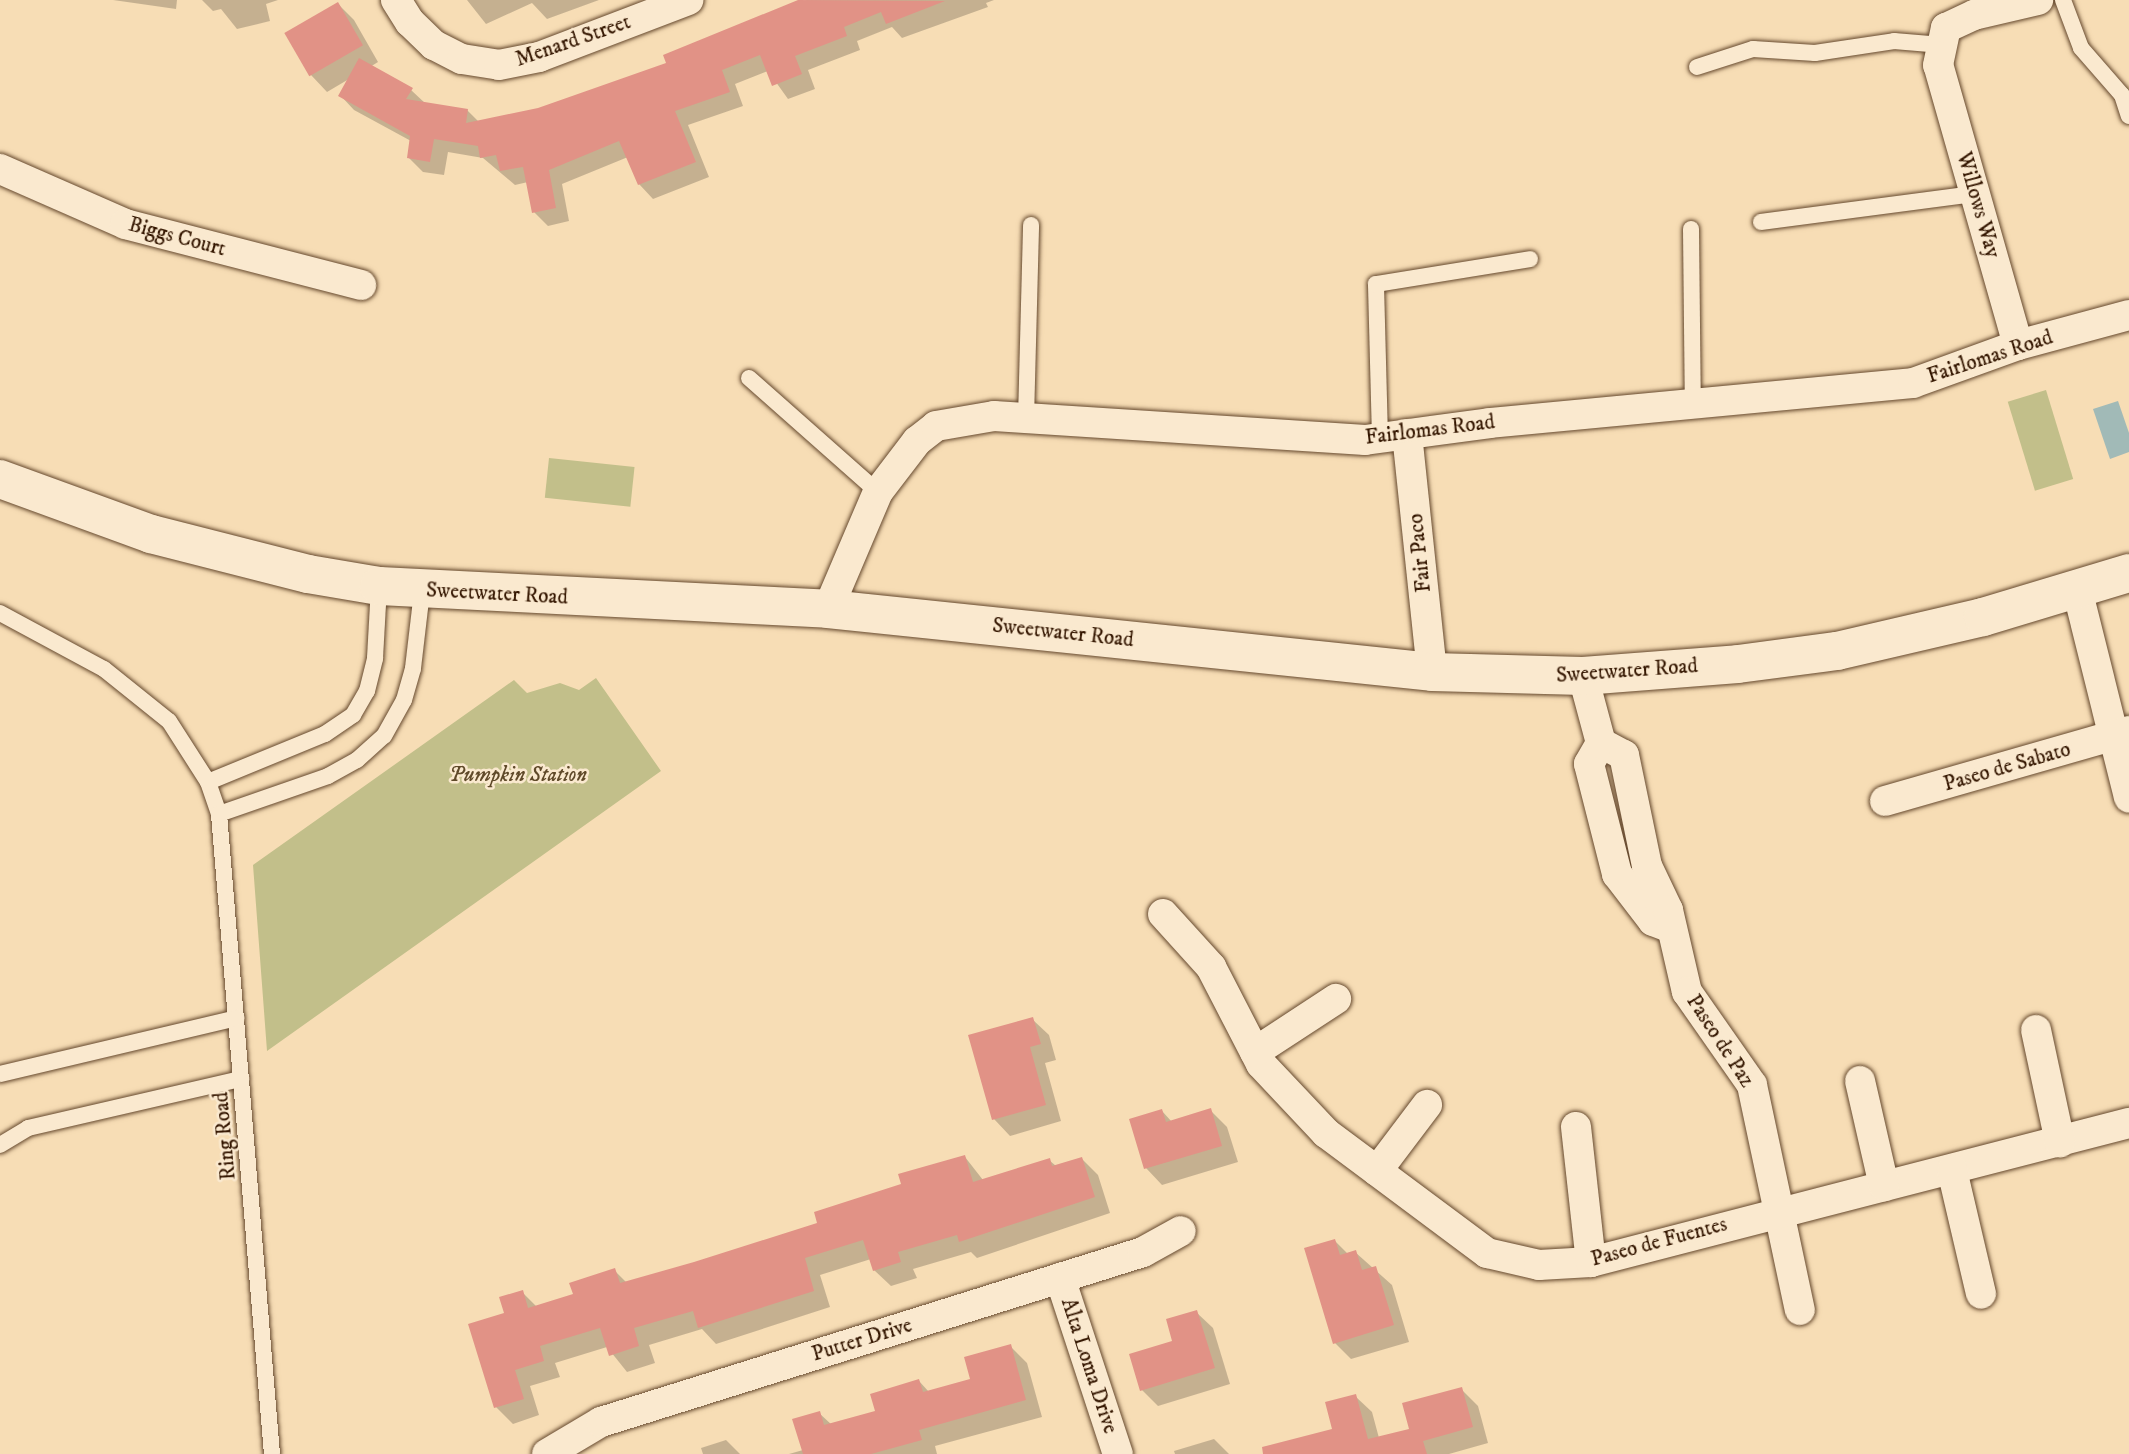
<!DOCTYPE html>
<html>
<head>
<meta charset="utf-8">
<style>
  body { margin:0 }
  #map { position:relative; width:2129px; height:1454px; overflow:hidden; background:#f7ddb5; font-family:"IM FELL DW Pica",serif }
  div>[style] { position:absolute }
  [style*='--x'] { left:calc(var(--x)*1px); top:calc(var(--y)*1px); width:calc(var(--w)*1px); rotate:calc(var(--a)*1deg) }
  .green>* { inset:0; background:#c2bf8a; transform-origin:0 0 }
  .water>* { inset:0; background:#a1bab7 }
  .shadow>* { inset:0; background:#0003 }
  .building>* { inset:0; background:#e19286; transform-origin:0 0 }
  .roads { filter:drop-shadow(0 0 2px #65482d) drop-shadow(0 0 2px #65482d) }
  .service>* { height:16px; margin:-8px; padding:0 8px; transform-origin:8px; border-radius:8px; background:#fae9cf }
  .minor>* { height:30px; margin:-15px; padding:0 15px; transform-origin:15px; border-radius:15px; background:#fae9cf }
  .secondary>* { height:38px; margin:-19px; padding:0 19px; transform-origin:19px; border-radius:19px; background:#fae9cf }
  span { translate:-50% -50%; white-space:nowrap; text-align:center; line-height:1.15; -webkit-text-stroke:5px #fae9cf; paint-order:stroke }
  .street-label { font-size:21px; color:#341600 }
  .park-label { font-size:21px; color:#5f4929; font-style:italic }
</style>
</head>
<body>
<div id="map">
  <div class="green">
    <i style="left:2046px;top:390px;width:93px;height:40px;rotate:73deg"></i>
    <i style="left:549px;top:458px;width:86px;height:40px;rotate:6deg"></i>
    <i style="clip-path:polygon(596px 678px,661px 771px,267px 1051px,253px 865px,514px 680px,527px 693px,560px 683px,579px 690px)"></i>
  </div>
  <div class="water">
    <i style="clip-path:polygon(2118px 401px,2129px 433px,2129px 452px,2110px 459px,2093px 409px)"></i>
  </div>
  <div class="shadow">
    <i style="clip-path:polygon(113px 0,177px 0,176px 9px)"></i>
    <i style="clip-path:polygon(202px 0,278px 0,266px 4px,270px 21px,237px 29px,221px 9px,213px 11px)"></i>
    <i style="clip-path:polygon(467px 0,599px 0,547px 19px,532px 3px,486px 24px)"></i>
    <i style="clip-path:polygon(807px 0,994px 0,986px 3px,988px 7px,902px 38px,892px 27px,857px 41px,860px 50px,808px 70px,815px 89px,788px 99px,768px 71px,735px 84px,743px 106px,688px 125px,709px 177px,653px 199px,639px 184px,628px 157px,562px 184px,569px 221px,548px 226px,534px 212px,528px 182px,515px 185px,483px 158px,448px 152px,444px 175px,423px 172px,409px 158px,411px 141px,354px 110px,340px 95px,349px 79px,327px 92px,311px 75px,287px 33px,338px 4px,354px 20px,378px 62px,370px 67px,411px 90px,426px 104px,467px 110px,479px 122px,538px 110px,668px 64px,665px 56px)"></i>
    <i style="clip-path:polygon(1032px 1019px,1049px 1035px,1056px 1060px,1045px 1063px,1061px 1121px,1010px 1136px,994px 1119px)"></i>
    <i style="clip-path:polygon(1210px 1110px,1227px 1127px,1238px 1162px,1162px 1185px,1146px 1168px,1162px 1111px,1172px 1122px)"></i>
    <i style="clip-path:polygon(965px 1157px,983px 1180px,1049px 1160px,1056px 1166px,1082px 1159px,1098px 1175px,1110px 1213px,977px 1258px,971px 1252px,913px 1269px,917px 1278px,891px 1286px,874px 1270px,871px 1259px,820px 1275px,830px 1307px,716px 1344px,702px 1329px,649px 1345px,655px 1363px,627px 1372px,607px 1347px,555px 1363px,560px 1377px,530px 1386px,539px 1415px,513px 1424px,496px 1407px,506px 1314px,522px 1292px,537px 1307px,575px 1295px,614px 1270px,627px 1283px,820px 1225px)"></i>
    <i style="clip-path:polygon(1335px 1241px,1348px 1254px,1355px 1252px,1392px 1285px,1409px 1342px,1351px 1359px,1335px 1343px)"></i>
    <i style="clip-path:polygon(1196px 1312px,1213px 1328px,1230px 1384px,1158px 1406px,1142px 1390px)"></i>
    <i style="clip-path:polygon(1010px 1346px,1027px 1363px,1042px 1417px,935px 1446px,937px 1454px,789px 1454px,803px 1450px,819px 1413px,832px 1425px,877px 1412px,919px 1381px,929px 1392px,973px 1380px)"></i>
    <i style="clip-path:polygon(1461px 1389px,1478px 1406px,1488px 1443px,1449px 1454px,1280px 1454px,1334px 1430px,1355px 1396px,1372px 1412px,1379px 1438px,1411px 1430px)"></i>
    <i style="clip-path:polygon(1214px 1439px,1229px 1454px,1175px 1454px,1174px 1451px)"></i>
    <i style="clip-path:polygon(726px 1440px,740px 1454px,703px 1454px,701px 1448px)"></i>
  </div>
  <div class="building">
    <i style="clip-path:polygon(798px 0,945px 1px,886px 24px,881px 12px,844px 27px,847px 36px,795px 56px,802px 74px,772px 86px,760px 55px,722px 70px,730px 92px,675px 111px,696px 162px,638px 185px,619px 141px,549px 170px,556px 208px,532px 213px,523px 167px,500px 171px,496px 155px,480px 158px,478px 146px,434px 139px,430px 162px,407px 158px,410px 136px,338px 96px,359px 58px,413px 88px,406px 99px,468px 109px,466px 123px,538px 108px,666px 63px,663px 55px)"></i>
    <i style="left:338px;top:2px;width:50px;height:62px;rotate:60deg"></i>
    <i style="clip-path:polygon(1033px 1017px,1041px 1044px,1030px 1047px,1046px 1105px,992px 1120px,968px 1035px)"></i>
    <i style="clip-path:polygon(1211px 1108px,1222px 1146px,1144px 1169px,1129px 1119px,1162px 1109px,1166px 1122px)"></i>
    <i style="clip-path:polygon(965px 1155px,973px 1182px,1050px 1158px,1052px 1166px,1082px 1157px,1095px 1197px,959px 1242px,957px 1235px,898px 1252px,901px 1262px,873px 1271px,863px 1240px,805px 1258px,814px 1291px,698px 1328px,693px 1311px,634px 1328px,639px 1346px,609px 1356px,600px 1328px,540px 1346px,544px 1361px,515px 1370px,524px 1399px,494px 1408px,468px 1324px,504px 1313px,499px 1297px,523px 1290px,528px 1308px,573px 1294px,569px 1283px,615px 1268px,620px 1283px,694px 1262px,817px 1223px,814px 1212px,901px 1184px,898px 1174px)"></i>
    <i style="clip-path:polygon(1335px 1239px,1340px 1255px,1356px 1250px,1362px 1270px,1376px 1266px,1394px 1325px,1333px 1344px,1304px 1248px)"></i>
    <i style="clip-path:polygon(1197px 1310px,1215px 1368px,1140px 1391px,1129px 1354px,1172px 1341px,1166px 1319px)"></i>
    <i style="clip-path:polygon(1011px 1344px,1026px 1400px,919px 1430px,922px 1440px,871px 1454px,803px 1454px,792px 1419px,820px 1411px,824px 1425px,875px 1411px,870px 1394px,919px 1379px,923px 1392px,970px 1379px,964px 1357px)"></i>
    <i style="clip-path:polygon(1462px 1387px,1473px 1427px,1423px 1441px,1427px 1454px,1263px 1454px,1262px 1447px,1332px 1429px,1325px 1402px,1356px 1394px,1368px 1439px,1409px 1429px,1402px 1403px)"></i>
  </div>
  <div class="roads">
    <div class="service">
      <i style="--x:2063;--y:0;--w:51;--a:69.4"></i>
      <i style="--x:2081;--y:48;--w:62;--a:48.9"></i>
      <i style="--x:2122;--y:95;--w:22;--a:72"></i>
      <i style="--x:1697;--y:67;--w:59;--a:-17.8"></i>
      <i style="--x:1753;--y:49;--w:62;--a:3.7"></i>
      <i style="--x:1815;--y:53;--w:80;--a:-8.6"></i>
      <i style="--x:1894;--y:41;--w:48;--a:4.8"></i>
      <i style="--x:1761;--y:222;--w:216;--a:-7.5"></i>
      <i style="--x:1691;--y:229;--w:177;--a:89.4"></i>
      <i style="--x:749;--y:378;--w:172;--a:41.5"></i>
      <i style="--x:1026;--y:419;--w:194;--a:-88.5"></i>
      <i style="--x:1380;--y:438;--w:154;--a:-91.5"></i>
      <i style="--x:1376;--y:284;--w:156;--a:-9.2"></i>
      <i style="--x:0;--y:613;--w:118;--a:28.3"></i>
      <i style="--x:104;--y:669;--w:83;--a:38.7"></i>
      <i style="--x:169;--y:721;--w:72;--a:57.4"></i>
      <i style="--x:208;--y:782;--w:34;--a:71"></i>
      <i style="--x:219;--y:814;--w:642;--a:85.27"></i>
      <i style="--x:208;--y:782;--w:126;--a:-22.3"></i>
      <i style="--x:325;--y:734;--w:34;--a:-34"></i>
      <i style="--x:353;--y:715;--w:28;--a:-60"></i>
      <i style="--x:367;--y:691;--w:34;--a:-76"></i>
      <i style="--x:375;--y:658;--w:72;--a:-86.8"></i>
      <i style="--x:219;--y:814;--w:115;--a:-19.2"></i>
      <i style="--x:328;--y:776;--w:33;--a:-29"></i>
      <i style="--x:357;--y:760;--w:36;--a:-42"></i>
      <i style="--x:384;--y:736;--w:41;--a:-60.9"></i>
      <i style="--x:404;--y:700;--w:33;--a:-74"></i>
      <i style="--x:413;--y:668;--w:78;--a:-83.3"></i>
      <i style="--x:0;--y:1074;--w:243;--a:-13.3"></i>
      <i style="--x:0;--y:1145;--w:33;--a:-31"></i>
      <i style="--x:28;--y:1128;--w:219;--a:-13"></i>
    </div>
    <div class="minor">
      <i style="--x:396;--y:0;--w:26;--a:58"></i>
      <i style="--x:410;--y:22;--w:33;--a:44"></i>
      <i style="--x:434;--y:45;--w:31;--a:27"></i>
      <i style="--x:462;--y:59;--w:37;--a:9"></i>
      <i style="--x:499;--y:65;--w:41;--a:-11.3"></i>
      <i style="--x:539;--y:57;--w:160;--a:-20.9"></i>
      <i style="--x:0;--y:169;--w:137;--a:23.7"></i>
      <i style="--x:125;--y:224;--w:244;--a:14.5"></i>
      <i style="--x:2018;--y:345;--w:291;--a:-105.9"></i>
      <i style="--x:1938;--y:65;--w:38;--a:-78"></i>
      <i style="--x:1946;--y:28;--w:31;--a:-25"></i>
      <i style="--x:1974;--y:15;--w:66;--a:-13.2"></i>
      <i style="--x:1407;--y:434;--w:239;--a:84"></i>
      <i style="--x:2077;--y:589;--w:215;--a:76"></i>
      <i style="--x:828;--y:609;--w:127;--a:-66.9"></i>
      <i style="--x:878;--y:492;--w:64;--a:-52.6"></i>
      <i style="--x:917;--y:441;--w:24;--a:-38"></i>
      <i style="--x:936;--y:426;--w:59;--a:-9.8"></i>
      <i style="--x:994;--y:416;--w:372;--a:3.7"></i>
      <i style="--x:1365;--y:440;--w:126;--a:-7.7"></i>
      <i style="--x:1490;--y:423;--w:425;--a:-5.4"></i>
      <i style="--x:1913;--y:383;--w:112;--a:-19.9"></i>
      <i style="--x:2018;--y:345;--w:115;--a:-15.1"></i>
      <i style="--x:1583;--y:676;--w:69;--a:75"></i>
      <i style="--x:1601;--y:743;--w:24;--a:120"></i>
      <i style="--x:1589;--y:764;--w:114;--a:75.7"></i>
      <i style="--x:1617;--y:874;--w:59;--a:52.5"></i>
      <i style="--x:1653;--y:921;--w:17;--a:21"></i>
      <i style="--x:1601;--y:743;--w:26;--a:28"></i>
      <i style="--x:1624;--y:755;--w:113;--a:78.3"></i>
      <i style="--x:1647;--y:866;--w:49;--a:64.5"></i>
      <i style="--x:1668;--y:910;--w:84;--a:77"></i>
      <i style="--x:1687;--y:992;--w:113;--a:55"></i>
      <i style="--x:1752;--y:1085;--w:230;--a:78"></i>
      <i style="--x:1885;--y:801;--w:254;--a:-16"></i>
      <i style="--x:1163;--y:914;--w:72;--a:47.8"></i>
      <i style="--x:1211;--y:967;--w:109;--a:62.7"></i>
      <i style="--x:1261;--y:1064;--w:95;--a:46.7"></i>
      <i style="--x:1326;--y:1133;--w:201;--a:36.7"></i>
      <i style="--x:1487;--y:1253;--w:53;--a:13"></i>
      <i style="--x:1539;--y:1265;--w:52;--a:-3.3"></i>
      <i style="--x:1591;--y:1262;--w:556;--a:-14.49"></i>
      <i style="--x:2036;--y:1030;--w:115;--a:77.9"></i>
      <i style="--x:1255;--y:1052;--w:97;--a:-33.2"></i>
      <i style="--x:1860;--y:1081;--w:108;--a:77.1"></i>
      <i style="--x:1576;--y:1127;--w:136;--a:83.7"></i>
      <i style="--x:1952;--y:1170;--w:127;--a:76.8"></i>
      <i style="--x:1377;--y:1171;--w:83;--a:-52.9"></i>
      <i style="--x:1060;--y:1278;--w:185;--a:71.8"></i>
      <i style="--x:547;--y:1454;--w:63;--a:-30.7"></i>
      <i style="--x:601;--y:1422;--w:568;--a:-17.41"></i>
      <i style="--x:1143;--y:1252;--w:43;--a:-28.9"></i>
    </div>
    <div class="secondary">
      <i style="--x:0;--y:479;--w:161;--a:20"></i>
      <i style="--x:151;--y:534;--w:162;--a:14.3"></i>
      <i style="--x:308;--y:574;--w:72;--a:9.6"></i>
      <i style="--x:379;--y:586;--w:450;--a:2.9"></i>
      <i style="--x:828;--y:609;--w:607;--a:5.95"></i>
      <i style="--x:1432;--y:672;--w:151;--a:1.5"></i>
      <i style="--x:1583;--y:676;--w:155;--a:-4.4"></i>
      <i style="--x:1738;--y:664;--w:100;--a:-7.5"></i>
      <i style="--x:1837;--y:651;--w:150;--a:-13.1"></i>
      <i style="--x:1983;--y:617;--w:152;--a:-16.8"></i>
    </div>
  </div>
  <div class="street-label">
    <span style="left:573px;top:41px;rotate:-19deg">Menard Street</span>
    <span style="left:1978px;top:205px;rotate:74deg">Willows Way</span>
    <span style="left:177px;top:237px;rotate:15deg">Biggs Court</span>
    <span style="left:1990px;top:357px;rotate:-18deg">Fairlomas Road</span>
    <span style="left:1430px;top:430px;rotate:-7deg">Fairlomas Road</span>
    <span style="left:1420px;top:553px;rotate:-96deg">Fair Paco</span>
    <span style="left:497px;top:594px;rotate:3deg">Sweetwater Road</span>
    <span style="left:1063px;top:633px;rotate:6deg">Sweetwater Road</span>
    <span style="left:1627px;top:671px;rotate:-4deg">Sweetwater Road</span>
    <span style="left:2007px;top:767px;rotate:-16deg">Paseo de Sabato</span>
    <span style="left:1720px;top:1041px;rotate:57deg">Paseo de Paz</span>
    <span style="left:225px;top:1136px;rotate:-95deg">Ring Road</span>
    <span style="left:1659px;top:1242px;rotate:-15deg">Paseo de Fuentes</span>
    <span style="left:862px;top:1340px;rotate:-17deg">Putter Drive</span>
    <span style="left:1089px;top:1366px;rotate:72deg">Alta Loma Drive</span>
  </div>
  <div class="park-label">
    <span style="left:518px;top:775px">Pumpkin Station</span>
  </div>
</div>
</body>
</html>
